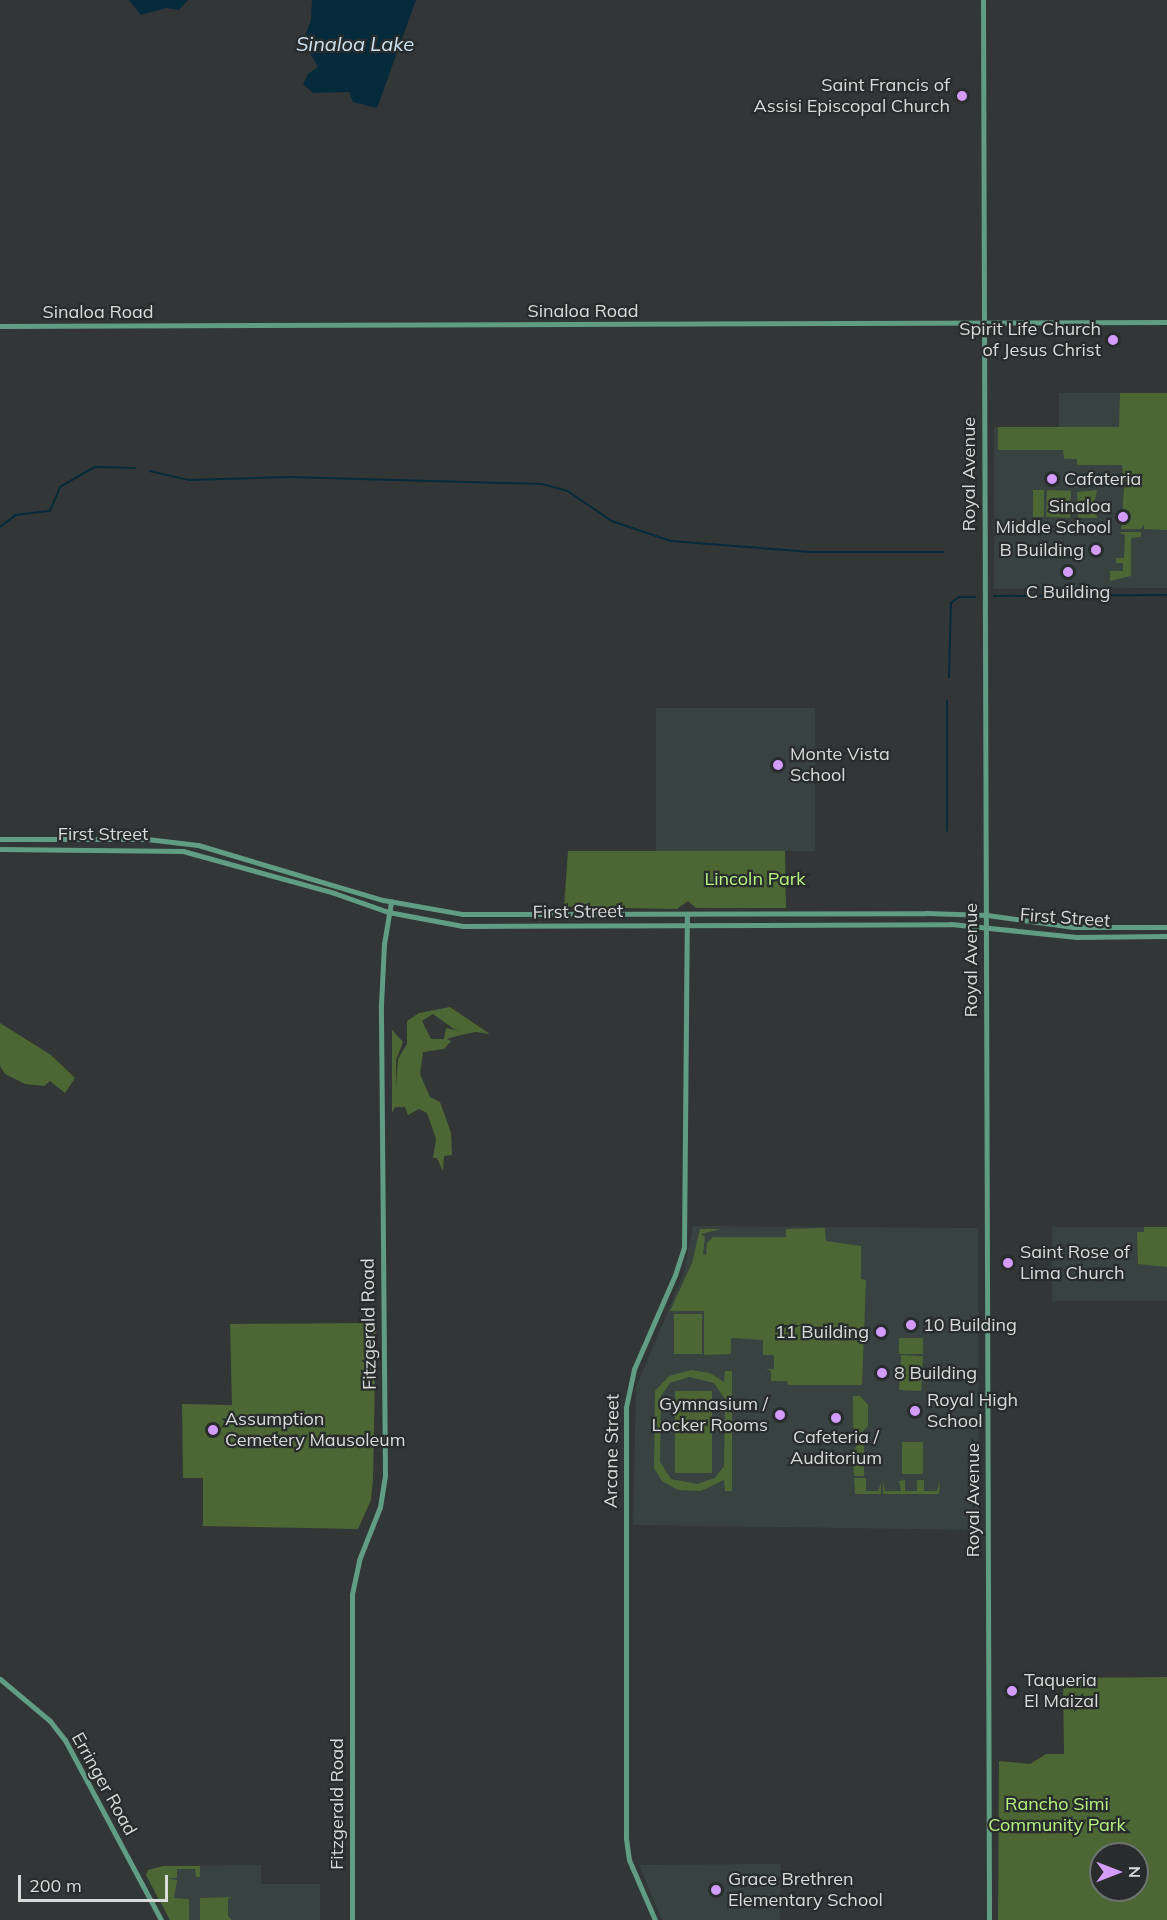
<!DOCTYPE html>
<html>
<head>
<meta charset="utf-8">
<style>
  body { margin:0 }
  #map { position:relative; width:1167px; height:1920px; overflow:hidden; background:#333636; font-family:Mulish,sans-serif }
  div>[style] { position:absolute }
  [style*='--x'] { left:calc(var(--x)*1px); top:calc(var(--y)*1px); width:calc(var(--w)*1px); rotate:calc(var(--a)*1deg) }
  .built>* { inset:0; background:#384240; transform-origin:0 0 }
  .green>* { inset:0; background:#4c6733; transform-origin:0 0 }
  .water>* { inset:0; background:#042a3b }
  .stream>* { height:1.5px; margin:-0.75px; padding:0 0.75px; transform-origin:0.75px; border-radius:0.75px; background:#042a3b }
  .secondary>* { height:5px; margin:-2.5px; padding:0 2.5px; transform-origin:2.5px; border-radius:2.5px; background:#609d85 }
  .dots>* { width:16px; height:16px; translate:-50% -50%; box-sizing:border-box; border:3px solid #292c2c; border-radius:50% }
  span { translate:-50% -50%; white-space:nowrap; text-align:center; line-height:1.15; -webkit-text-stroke:4.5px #292c2c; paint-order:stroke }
  .poi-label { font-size:18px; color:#d9dbda }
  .right { translate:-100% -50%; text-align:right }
  .left { translate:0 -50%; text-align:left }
  .street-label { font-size:18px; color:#d9dbda }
  .park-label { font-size:18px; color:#b6f47f }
  .water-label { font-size:20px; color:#cce4f2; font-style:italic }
  .north { position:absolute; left:1089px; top:1842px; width:60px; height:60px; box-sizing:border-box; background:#292c2c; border:2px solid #6f7272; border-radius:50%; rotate:90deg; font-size:16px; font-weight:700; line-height:24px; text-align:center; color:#d9dbda }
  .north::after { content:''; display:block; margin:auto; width:21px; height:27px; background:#d39cfc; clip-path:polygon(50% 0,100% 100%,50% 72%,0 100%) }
  .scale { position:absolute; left:18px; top:1875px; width:150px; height:27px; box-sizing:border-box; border:3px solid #d9dbda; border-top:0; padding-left:8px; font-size:18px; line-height:21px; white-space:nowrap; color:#d9dbda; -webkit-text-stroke:4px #292c2c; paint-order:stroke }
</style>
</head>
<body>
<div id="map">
  <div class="built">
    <i style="clip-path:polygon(1059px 393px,1167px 393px,1167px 588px,994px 589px,994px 427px,1059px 427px)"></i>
    <i style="left:656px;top:708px;width:159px;height:143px"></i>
    <i style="clip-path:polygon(693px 1226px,978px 1228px,979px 1530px,633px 1525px,636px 1387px,684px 1273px)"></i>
    <i style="left:1052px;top:1227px;width:115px;height:74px"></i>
    <i style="clip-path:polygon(781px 1864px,780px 1920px,662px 1920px,639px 1865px)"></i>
    <i style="clip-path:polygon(261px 1865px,261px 1884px,320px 1884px,320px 1920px,170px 1920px,146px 1873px,163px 1866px)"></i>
  </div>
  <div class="green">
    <i style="clip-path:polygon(1120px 393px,1167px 393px,1167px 530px,1144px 529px,1144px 524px,1141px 529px,1121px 529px,1124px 488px,1131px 482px,1140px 483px,1131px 479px,1124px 482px,1122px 465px,1077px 465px,1077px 459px,1064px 459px,1063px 450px,998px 450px,998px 427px,1119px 427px)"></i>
    <i style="left:1033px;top:490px;width:11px;height:27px"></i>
    <i style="left:1047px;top:490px;width:24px;height:27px;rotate:2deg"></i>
    <i style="clip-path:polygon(1097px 490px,1094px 503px,1097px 518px,1078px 518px,1077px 492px)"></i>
    <i style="clip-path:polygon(1118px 532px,1141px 532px,1141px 537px,1131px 538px,1131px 576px,1110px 581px,1110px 571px,1123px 571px,1123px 563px,1116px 563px,1116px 558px,1124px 558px,1125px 535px)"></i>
    <i style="clip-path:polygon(568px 851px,785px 851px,786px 908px,696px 908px,688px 901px,677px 909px,564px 907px)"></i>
    <i style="clip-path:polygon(evenodd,450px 1007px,490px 1034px,475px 1032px,457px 1036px,447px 1039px,451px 1041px,444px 1049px,423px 1052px,420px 1074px,430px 1097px,440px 1102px,451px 1133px,452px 1155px,444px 1156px,443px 1171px,437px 1158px,433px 1158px,436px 1139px,427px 1113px,419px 1109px,408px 1115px,405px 1107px,395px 1107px,392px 1113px,392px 1030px,403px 1042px,396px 1060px,396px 1087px,398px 1059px,407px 1044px,407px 1021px,419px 1013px,450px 1007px,433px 1014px,454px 1029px,460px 1031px,446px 1028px,444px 1039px,431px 1039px,422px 1021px,433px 1014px)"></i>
    <i style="clip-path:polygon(0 1023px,51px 1055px,75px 1078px,65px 1093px,50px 1081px,44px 1086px,25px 1084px,5px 1074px,0 1066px)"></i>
    <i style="clip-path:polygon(1144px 1227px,1167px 1227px,1167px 1267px,1138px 1264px,1137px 1232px,1144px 1232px)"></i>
    <i style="clip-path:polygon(825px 1228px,826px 1241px,861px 1246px,861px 1279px,866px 1280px,862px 1385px,788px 1385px,787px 1381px,771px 1381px,771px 1371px,766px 1369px,774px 1369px,774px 1355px,763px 1355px,763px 1340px,731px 1338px,731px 1354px,704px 1355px,704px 1311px,670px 1311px,692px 1263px,700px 1229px,721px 1229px,701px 1234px,705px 1237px,703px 1254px,706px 1255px,707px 1243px,713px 1237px,786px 1237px,786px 1229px)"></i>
    <i style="left:674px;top:1314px;width:28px;height:40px"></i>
    <i style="clip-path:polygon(376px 1323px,373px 1479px,371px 1500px,358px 1529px,203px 1526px,203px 1478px,183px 1478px,182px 1404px,232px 1405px,230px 1324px)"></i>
    <i style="left:899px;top:1338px;width:24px;height:16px"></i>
    <i style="left:901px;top:1355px;width:22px;height:35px;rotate:3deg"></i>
    <i style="clip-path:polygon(evenodd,691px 1370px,710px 1373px,724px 1382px,725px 1371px,732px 1371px,732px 1491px,725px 1491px,724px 1480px,701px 1491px,678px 1490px,662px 1481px,654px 1468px,655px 1391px,669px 1376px,691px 1370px,689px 1377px,714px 1383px,725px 1399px,724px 1466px,715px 1478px,697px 1484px,671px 1479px,660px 1462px,661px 1396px,670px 1383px,689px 1377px)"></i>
    <i style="left:675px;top:1391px;width:37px;height:82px"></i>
    <i style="clip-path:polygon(853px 1396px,860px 1396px,868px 1405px,868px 1426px,860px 1434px,853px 1435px)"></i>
    <i style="clip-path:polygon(858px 1442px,864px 1442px,864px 1476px,854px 1476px,853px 1453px)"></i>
    <i style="left:902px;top:1442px;width:21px;height:32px"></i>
    <i style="clip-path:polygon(854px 1478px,866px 1478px,866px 1491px,878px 1491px,881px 1483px,881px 1494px,855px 1494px)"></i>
    <i style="clip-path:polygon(905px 1480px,905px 1491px,917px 1491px,917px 1480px,924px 1480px,924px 1491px,937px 1491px,940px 1481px,939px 1494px,883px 1494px,883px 1481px,885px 1491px,901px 1491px,899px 1481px)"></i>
    <i style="clip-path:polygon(evenodd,1167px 1677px,1167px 1920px,998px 1920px,999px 1761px,1030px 1764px,1046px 1754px,1064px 1754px,1063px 1678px,1167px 1677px,1101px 1854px,1137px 1854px,1137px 1890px,1101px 1890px,1101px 1854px)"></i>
    <i style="clip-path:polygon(163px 1866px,200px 1866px,200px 1877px,196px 1877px,195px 1869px,177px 1869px,177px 1878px,166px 1878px,177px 1880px,174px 1898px,189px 1899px,189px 1920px,170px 1920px,160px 1901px,174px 1897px,159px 1900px,146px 1875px,148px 1870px)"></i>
    <i style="clip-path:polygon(233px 1897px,228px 1899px,228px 1916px,232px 1920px,200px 1920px,200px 1898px)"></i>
  </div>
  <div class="water">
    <i style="clip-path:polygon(129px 0,188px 0,179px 10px,166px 8px,141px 15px)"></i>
    <i style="clip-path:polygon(312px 0,416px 0,377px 108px,353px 102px,349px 92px,313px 93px,303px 84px,308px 74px,318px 67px,303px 41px,311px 20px)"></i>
  </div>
  <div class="stream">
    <i style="--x:150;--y:471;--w:40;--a:13"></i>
    <i style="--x:189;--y:480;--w:101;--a:-1.7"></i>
    <i style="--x:290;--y:477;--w:252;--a:1.6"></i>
    <i style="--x:542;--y:484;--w:27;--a:15"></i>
    <i style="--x:568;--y:491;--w:53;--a:34.3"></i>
    <i style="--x:612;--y:521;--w:62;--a:18.7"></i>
    <i style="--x:671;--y:541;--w:141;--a:4.5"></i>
    <i style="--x:812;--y:552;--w:131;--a:0"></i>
    <i style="--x:0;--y:527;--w:20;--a:-37"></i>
    <i style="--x:16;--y:515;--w:34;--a:-7"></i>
    <i style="--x:50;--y:511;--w:26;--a:-67"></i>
    <i style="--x:60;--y:487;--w:40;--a:-29.7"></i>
    <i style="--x:95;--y:467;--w:40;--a:1.4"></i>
    <i style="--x:994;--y:596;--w:173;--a:-0.3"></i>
    <i style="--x:949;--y:678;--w:75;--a:-88.5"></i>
    <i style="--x:951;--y:603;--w:10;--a:-37"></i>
    <i style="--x:959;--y:597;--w:16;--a:0"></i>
    <i style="--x:947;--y:831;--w:129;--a:-90"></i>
  </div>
  <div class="secondary">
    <i style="--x:983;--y:0;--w:1920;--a:89.82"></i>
    <i style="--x:0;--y:326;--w:1167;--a:-0.2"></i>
    <i style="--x:0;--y:839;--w:147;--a:0"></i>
    <i style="--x:147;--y:839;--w:51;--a:6.7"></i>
    <i style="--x:198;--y:845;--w:193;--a:16.6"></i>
    <i style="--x:383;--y:900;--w:80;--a:10"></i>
    <i style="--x:462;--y:914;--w:464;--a:-0.1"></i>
    <i style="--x:926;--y:913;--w:61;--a:1.9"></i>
    <i style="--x:987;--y:915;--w:87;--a:7.9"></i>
    <i style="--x:1073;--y:927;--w:94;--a:0"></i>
    <i style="--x:0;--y:849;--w:183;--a:0.6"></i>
    <i style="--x:183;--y:851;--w:157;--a:15.5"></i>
    <i style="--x:334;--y:893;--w:57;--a:19.4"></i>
    <i style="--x:388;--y:912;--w:76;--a:10.6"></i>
    <i style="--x:463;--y:926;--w:488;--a:-0.2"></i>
    <i style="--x:951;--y:924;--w:126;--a:5.9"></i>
    <i style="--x:1076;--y:937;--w:91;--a:-0.6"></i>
    <i style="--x:0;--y:1679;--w:65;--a:40"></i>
    <i style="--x:50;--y:1721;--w:24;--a:52"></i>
    <i style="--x:65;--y:1740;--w:204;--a:61.9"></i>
    <i style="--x:352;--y:1920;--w:326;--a:-90"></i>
    <i style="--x:352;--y:1594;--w:35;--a:-78"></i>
    <i style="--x:359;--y:1560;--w:57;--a:-68.4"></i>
    <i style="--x:380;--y:1507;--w:32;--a:-81"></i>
    <i style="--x:385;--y:1475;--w:470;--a:-90.5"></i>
    <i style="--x:381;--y:1005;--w:61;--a:-87.2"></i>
    <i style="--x:384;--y:944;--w:43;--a:-80.5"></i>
    <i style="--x:655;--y:1920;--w:65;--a:-113.4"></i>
    <i style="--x:629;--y:1860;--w:22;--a:-98"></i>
    <i style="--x:626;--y:1838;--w:431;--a:-90"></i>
    <i style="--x:626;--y:1407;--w:39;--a:-78"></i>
    <i style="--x:634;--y:1369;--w:103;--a:-66.4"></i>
    <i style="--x:675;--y:1275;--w:29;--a:-72"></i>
    <i style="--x:684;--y:1247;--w:332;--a:-89.5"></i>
  </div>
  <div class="dots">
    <i style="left:962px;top:96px;background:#d39cfc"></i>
    <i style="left:1113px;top:340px;background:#d39cfc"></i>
    <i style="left:1052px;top:479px;background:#d39cfc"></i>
    <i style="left:1123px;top:517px;background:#d39cfc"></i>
    <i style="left:1096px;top:550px;background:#d39cfc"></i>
    <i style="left:1068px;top:572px;background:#d39cfc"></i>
    <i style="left:778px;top:765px;background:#d39cfc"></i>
    <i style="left:1008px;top:1263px;background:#d39cfc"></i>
    <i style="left:911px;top:1325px;background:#d39cfc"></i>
    <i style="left:881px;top:1332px;background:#d39cfc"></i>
    <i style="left:882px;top:1373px;background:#d39cfc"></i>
    <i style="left:915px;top:1411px;background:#d39cfc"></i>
    <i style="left:780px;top:1415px;background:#d39cfc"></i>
    <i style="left:836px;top:1418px;background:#d39cfc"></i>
    <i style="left:213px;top:1430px;background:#d39cfc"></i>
    <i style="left:1012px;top:1691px;background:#d39cfc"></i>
    <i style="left:716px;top:1890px;background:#d39cfc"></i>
  </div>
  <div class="poi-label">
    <span class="right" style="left:950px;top:96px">Saint Francis of<br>Assisi Episcopal Church</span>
    <span class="right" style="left:1101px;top:340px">Spirit Life Church<br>of Jesus Christ</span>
    <span class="left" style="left:1064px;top:479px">Cafateria</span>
    <span class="right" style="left:1111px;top:517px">Sinaloa<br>Middle School</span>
    <span class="right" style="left:1084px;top:550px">B Building</span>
    <span style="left:1068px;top:592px">C Building</span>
    <span class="left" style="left:790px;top:765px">Monte Vista<br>School</span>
    <span class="left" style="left:1020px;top:1263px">Saint Rose of<br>Lima Church</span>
    <span class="left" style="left:923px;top:1325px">10 Building</span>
    <span class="right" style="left:869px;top:1332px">11 Building</span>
    <span class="left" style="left:894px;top:1373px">8 Building</span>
    <span class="left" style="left:927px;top:1411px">Royal High<br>School</span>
    <span class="right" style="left:768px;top:1415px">Gymnasium /<br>Locker Rooms</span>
    <span class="left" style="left:225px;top:1430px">Assumption<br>Cemetery Mausoleum</span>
    <span style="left:836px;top:1448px">Cafeteria /<br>Auditorium</span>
    <span class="left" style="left:1024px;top:1691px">Taqueria<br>El Maizal</span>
    <span class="left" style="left:728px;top:1890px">Grace Brethren<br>Elementary School</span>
  </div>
  <div class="street-label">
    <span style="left:583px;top:311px">Sinaloa Road</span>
    <span style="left:98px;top:312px">Sinaloa Road</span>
    <span style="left:969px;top:474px;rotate:-90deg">Royal Avenue</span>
    <span style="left:103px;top:834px">First Street</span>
    <span style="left:578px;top:912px;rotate:-1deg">First Street</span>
    <span style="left:1065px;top:918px;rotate:4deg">First Street</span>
    <span style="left:971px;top:960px;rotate:-90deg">Royal Avenue</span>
    <span style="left:369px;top:1324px;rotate:-91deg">Fitzgerald Road</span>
    <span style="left:612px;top:1451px;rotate:-89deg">Arcane Street</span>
    <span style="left:973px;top:1500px;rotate:-90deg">Royal Avenue</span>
    <span style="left:104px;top:1784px;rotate:61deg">Erringer Road</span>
    <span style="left:337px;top:1804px;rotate:-90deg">Fitzgerald Road</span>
  </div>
  <div class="park-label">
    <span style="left:755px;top:879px">Lincoln Park</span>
    <span style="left:1057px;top:1815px">Rancho Simi<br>Community Park</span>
  </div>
  <div class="water-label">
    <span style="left:355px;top:43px">Sinaloa Lake</span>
  </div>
  <div class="north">N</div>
  <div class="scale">200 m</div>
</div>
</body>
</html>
